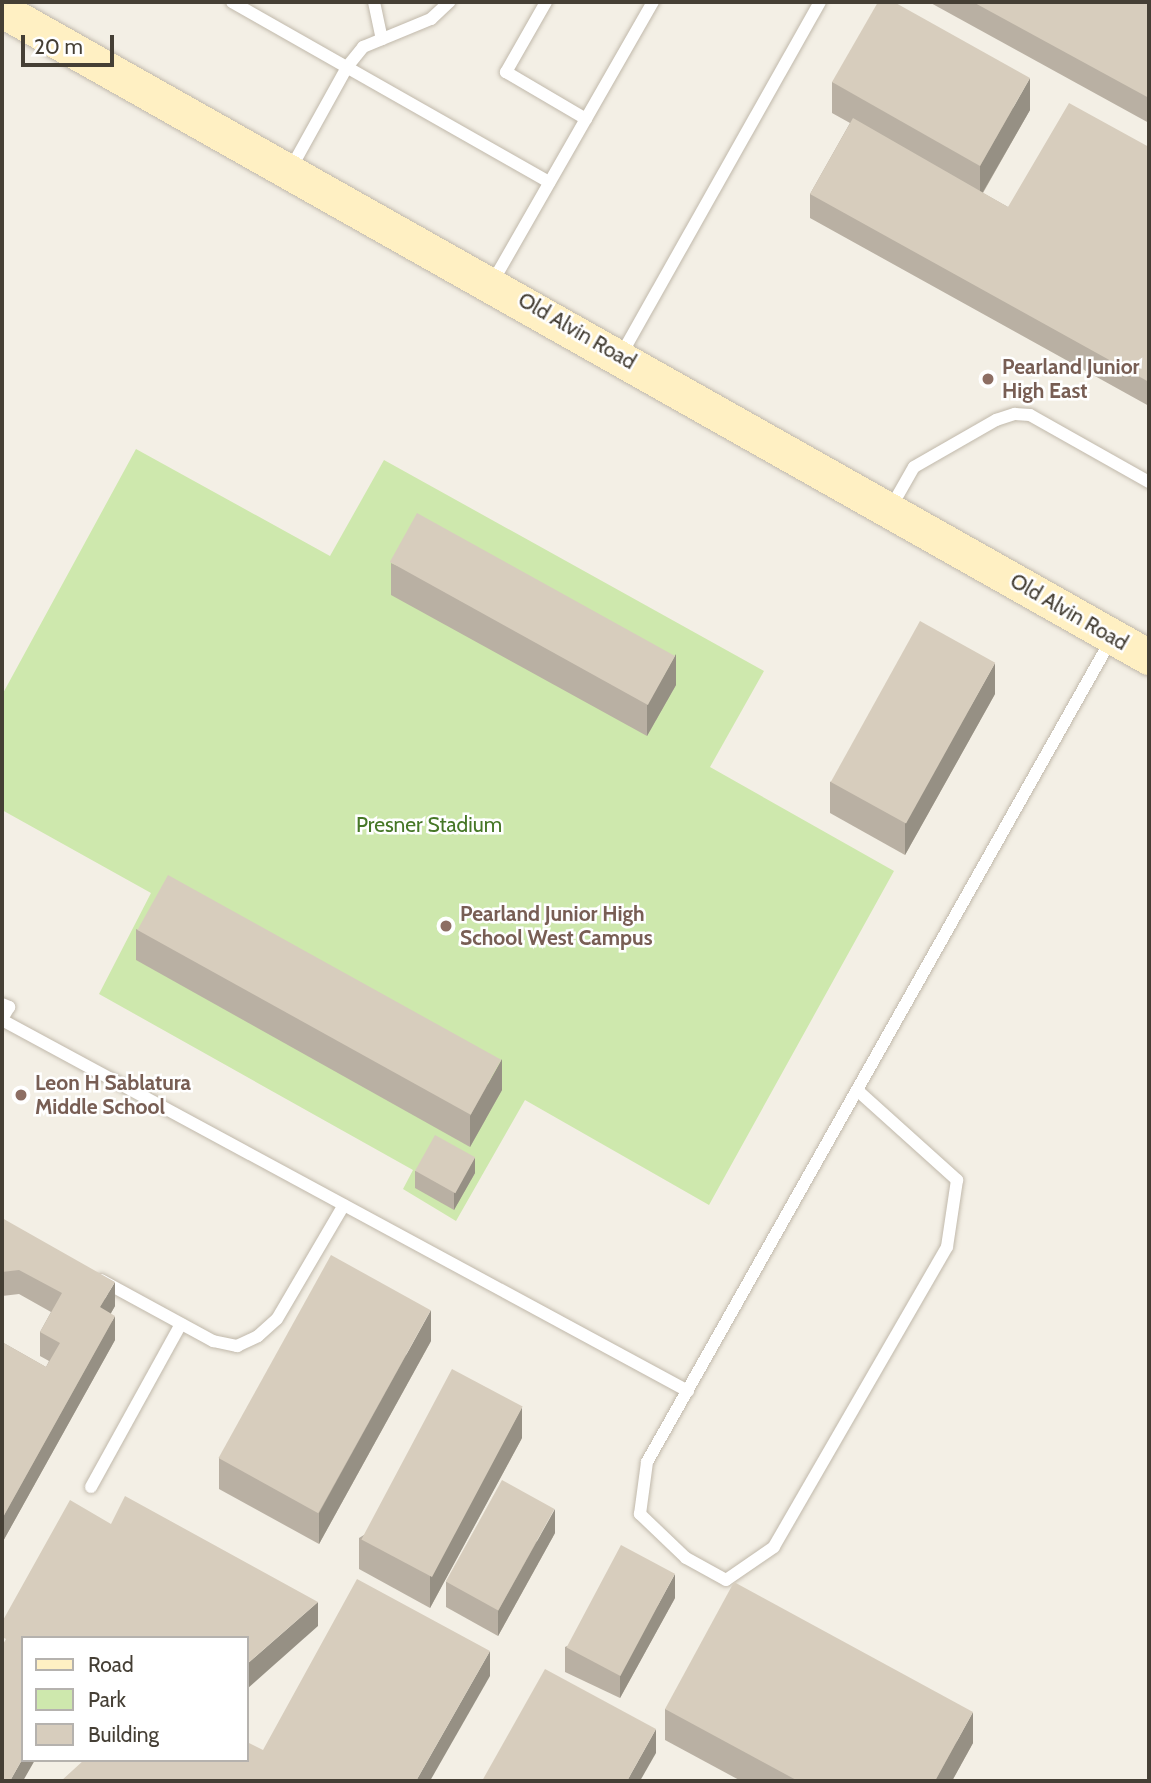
<!DOCTYPE html>
<html>
<head>
<meta charset="utf-8">
<style>
  body { margin:0 }
  #map { position:relative; width:1151px; height:1783px; overflow:hidden; background:#f3efe5; font-family:Cabin,sans-serif }
  div>[style] { position:absolute }
  [style*='--x'] { left:calc(var(--x)*1px); top:calc(var(--y)*1px); width:calc(var(--w)*1px); rotate:calc(var(--a)*1deg) }
  .green>* { inset:0; background:#cee8ad }
  .roads { filter:drop-shadow(0 0 2px #c1b9ab) drop-shadow(0 0 2px #c1b9ab) }
  .lane>* { height:12px; margin:-6px; padding:0 6px; transform-origin:6px; border-radius:6px; background:#fff }
  .secondary>* { height:35px; margin:-17.5px; padding:0 17.5px; transform-origin:17.5px; border-radius:17.5px; background:#fff0c3 }
  .wall>* { inset:0; background:#b9b0a3 }
  .shaded-wall>* { inset:0; background:#969084 }
  .building>* { inset:0; background:#d7cdbd; transform-origin:0 0 }
  .dots>* { width:19px; height:19px; translate:-50% -50%; box-sizing:border-box; border:4px solid #fff; border-radius:50% }
  span { translate:-50% -50%; white-space:nowrap; text-align:center; line-height:1.15; -webkit-text-stroke:5px #fff; paint-order:stroke }
  .street-label { font-size:21px; color:#453f35 }
  .education-label { font-size:21px; color:#785e54; font-weight:700 }
  .left { translate:0 -50%; text-align:left }
  .park-label { font-size:21px; color:#467727 }
  .frame { position:absolute; inset:0; border:4px solid #453f35; pointer-events:none }
  .legend { position:absolute; left:21px; top:1636px; width:228px; height:126px; box-sizing:border-box; background:#fff; border:2px solid #b5b2ae; margin:0; padding:9px 12px; list-style:none; font-size:21px; color:#453f35 }
  .legend li { display:flex; align-items:center; gap:14px; height:35px }
  .legend b { width:35px; border:2px solid #b5b2ae }
  .scale { position:absolute; left:21px; top:35px; width:93px; height:32px; box-sizing:border-box; border:4px solid #453f35; border-top:0; padding-left:9px; font-size:21px; line-height:24px; white-space:nowrap; color:#453f35; -webkit-text-stroke:5px #fff; paint-order:stroke }
</style>
</head>
<body>
<div id="map">
  <div class="green">
    <i style="clip-path:polygon(136px 449px,330px 556px,384px 460px,764px 671px,710px 767px,894px 871px,709px 1205px,525px 1100px,456px 1221px,403px 1189px,413px 1170px,99px 994px,151px 893px,2px 810px,2px 695px)"></i>
  </div>
  <div class="roads">
    <div class="lane">
      <i style="--x:232;--y:2;--w:365;--a:29.6"></i>
      <i style="--x:374;--y:2;--w:38;--a:78"></i>
      <i style="--x:546;--y:2;--w:81;--a:119.7"></i>
      <i style="--x:506;--y:72;--w:93;--a:30.4"></i>
      <i style="--x:290;--y:170;--w:118;--a:-61"></i>
      <i style="--x:347;--y:67;--w:26;--a:-51"></i>
      <i style="--x:363;--y:47;--w:74;--a:-22.4"></i>
      <i style="--x:431;--y:19;--w:25;--a:-43"></i>
      <i style="--x:492;--y:283;--w:324;--a:-60.2"></i>
      <i style="--x:621;--y:355;--w:405;--a:-60.6"></i>
      <i style="--x:890;--y:509;--w:48;--a:-60.3"></i>
      <i style="--x:914;--y:467;--w:95;--a:-29.8"></i>
      <i style="--x:996;--y:420;--w:20;--a:-18"></i>
      <i style="--x:1015;--y:414;--w:15;--a:4"></i>
      <i style="--x:1030;--y:415;--w:137;--a:29.4"></i>
      <i style="--x:2;--y:1004;--w:8;--a:23"></i>
      <i style="--x:9;--y:1007;--w:14;--a:120"></i>
      <i style="--x:2;--y:1020;--w:780;--a:28.41"></i>
      <i style="--x:857;--y:1090;--w:135;--a:42"></i>
      <i style="--x:957;--y:1180;--w:68;--a:98.5"></i>
      <i style="--x:947;--y:1247;--w:346;--a:120"></i>
      <i style="--x:774;--y:1547;--w:58;--a:145.5"></i>
      <i style="--x:726;--y:1580;--w:46;--a:-151.2"></i>
      <i style="--x:686;--y:1558;--w:64;--a:-136.3"></i>
      <i style="--x:640;--y:1514;--w:52;--a:-82.3"></i>
      <i style="--x:647;--y:1462;--w:944;--a:-60.56"></i>
      <i style="--x:101;--y:1280;--w:128;--a:28.6"></i>
      <i style="--x:213;--y:1341;--w:25;--a:12"></i>
      <i style="--x:237;--y:1346;--w:23;--a:-25"></i>
      <i style="--x:258;--y:1336;--w:25;--a:-42"></i>
      <i style="--x:277;--y:1319;--w:132;--a:-59.6"></i>
      <i style="--x:91;--y:1487;--w:186;--a:-61.1"></i>
    </div>
    <div class="secondary">
      <i style="--x:2;--y:10;--w:1317;--a:29.43"></i>
    </div>
  </div>
  <div class="wall">
    <i style="clip-path:polygon(929px 2px,1149px 2px,1149px 123px)"></i>
    <i style="clip-path:polygon(832px 82px,1030px 110px,983px 193px,1008px 207px,1149px 147px,1149px 406px,810px 218px,810px 194px,850px 123px,832px 113px)"></i>
    <i style="clip-path:polygon(391px 563px,676px 685px,647px 736px,391px 595px)"></i>
    <i style="clip-path:polygon(995px 694px,905px 855px,830px 813px,830px 782px)"></i>
    <i style="clip-path:polygon(136px 929px,502px 1090px,470px 1147px,136px 960px)"></i>
    <i style="clip-path:polygon(415px 1171px,475px 1173px,454px 1210px,415px 1188px)"></i>
    <i style="clip-path:polygon(2px 1218px,115px 1306px,111px 1313px,115px 1340px,2px 1543px,2px 1342px,46px 1367px,49px 1361px,40px 1356px,40px 1332px,51px 1312px,19px 1294px,2px 1296px)"></i>
    <i style="clip-path:polygon(431px 1341px,319px 1544px,219px 1489px,219px 1458px)"></i>
    <i style="clip-path:polygon(522px 1438px,430px 1608px,359px 1569px,359px 1538px)"></i>
    <i style="clip-path:polygon(555px 1533px,498px 1636px,446px 1607px,446px 1582px)"></i>
    <i style="clip-path:polygon(675px 1598px,620px 1698px,565px 1672px,565px 1647px)"></i>
    <i style="clip-path:polygon(665px 1709px,973px 1743px,952px 1781px,741px 1781px,665px 1740px)"></i>
  </div>
  <div class="shaded-wall">
    <i style="clip-path:polygon(1030px 78px,1030px 110px,980px 197px,980px 166px)"></i>
    <i style="clip-path:polygon(676px 654px,676px 685px,647px 736px,647px 705px)"></i>
    <i style="clip-path:polygon(995px 663px,995px 694px,905px 855px,905px 823px)"></i>
    <i style="clip-path:polygon(502px 1059px,502px 1090px,470px 1147px,470px 1116px)"></i>
    <i style="clip-path:polygon(475px 1157px,475px 1173px,454px 1210px,454px 1193px)"></i>
    <i style="clip-path:polygon(115px 1282px,115px 1306px,100px 1332px,100px 1307px)"></i>
    <i style="clip-path:polygon(431px 1310px,431px 1341px,319px 1544px,319px 1513px)"></i>
    <i style="clip-path:polygon(115px 1316px,115px 1340px,2px 1543px,2px 1519px)"></i>
    <i style="clip-path:polygon(522px 1407px,522px 1438px,430px 1608px,430px 1576px)"></i>
    <i style="clip-path:polygon(555px 1509px,555px 1533px,498px 1636px,498px 1611px)"></i>
    <i style="clip-path:polygon(675px 1574px,675px 1598px,620px 1698px,620px 1674px)"></i>
    <i style="clip-path:polygon(318px 1602px,318px 1626px,247px 1689px,247px 1664px)"></i>
    <i style="clip-path:polygon(490px 1651px,490px 1676px,430px 1781px,416px 1781px)"></i>
    <i style="clip-path:polygon(973px 1712px,973px 1743px,952px 1781px,935px 1781px)"></i>
    <i style="clip-path:polygon(656px 1729px,656px 1753px,640px 1781px,627px 1781px)"></i>
    <i style="clip-path:polygon(23px 1758px,23px 1760px,35px 1760px,23px 1781px,10px 1781px)"></i>
  </div>
  <div class="building">
    <i style="clip-path:polygon(878px 2px,894px 2px,1030px 78px,980px 166px,832px 82px)"></i>
    <i style="clip-path:polygon(973px 2px,1149px 2px,1149px 98px)"></i>
    <i style="clip-path:polygon(1069px 103px,1149px 147px,1149px 382px,810px 194px,853px 118px,1008px 207px)"></i>
    <i style="left:417px;top:513px;width:295px;height:56px;rotate:29deg"></i>
    <i style="left:920px;top:621px;width:86px;height:184px;rotate:29deg"></i>
    <i style="left:168px;top:875px;width:381px;height:63px;rotate:29deg"></i>
    <i style="left:435px;top:1135px;width:46px;height:41px;rotate:29deg"></i>
    <i style="clip-path:polygon(2px 1218px,115px 1282px,100px 1307px,115px 1316px,2px 1519px,2px 1342px,46px 1367px,60px 1343px,40px 1332px,62px 1293px,19px 1270px,2px 1272px)"></i>
    <i style="left:331px;top:1255px;width:114px;height:232px;rotate:29deg"></i>
    <i style="left:452px;top:1369px;width:80px;height:193px;rotate:28deg"></i>
    <i style="left:502px;top:1480px;width:60px;height:116px;rotate:29deg"></i>
    <i style="clip-path:polygon(125px 1496px,318px 1602px,247px 1664px,247px 1638px,23px 1638px,23px 1758px,10px 1781px,2px 1781px,2px 1646px,6px 1639px,2px 1637px,2px 1622px,70px 1500px,111px 1524px)"></i>
    <i style="left:621px;top:1545px;width:61px;height:116px;rotate:28deg"></i>
    <i style="clip-path:polygon(357px 1579px,490px 1651px,416px 1781px,61px 1781px,84px 1760px,247px 1760px,247px 1742px,263px 1750px)"></i>
    <i style="clip-path:polygon(734px 1582px,973px 1712px,935px 1781px,798px 1781px,665px 1709px)"></i>
    <i style="clip-path:polygon(545px 1669px,656px 1729px,627px 1781px,482px 1781px)"></i>
  </div>
  <div class="dots">
    <i style="left:988px;top:379px;background:#8d6e63"></i>
    <i style="left:446px;top:926px;background:#8d6e63"></i>
    <i style="left:21px;top:1095px;background:#8d6e63"></i>
  </div>
  <div class="street-label">
    <span style="left:577px;top:331px;rotate:30deg">Old Alvin Road</span>
    <span style="left:1069px;top:612px;rotate:30deg">Old Alvin Road</span>
  </div>
  <div class="education-label">
    <span class="left" style="left:1002px;top:379px">Pearland Junior<br>High East</span>
    <span class="left" style="left:460px;top:926px">Pearland Junior High<br>School West Campus</span>
    <span class="left" style="left:35px;top:1095px">Leon H Sablatura<br>Middle School</span>
  </div>
  <div class="park-label">
    <span style="left:429px;top:825px">Presner Stadium</span>
  </div>
  <div class="frame"></div>
  <ul class="legend">
  <li><b style="height:9px;background:#fff0c3"></b>Road</li>
  <li><b style="height:19px;background:#cee8ad"></b>Park</li>
  <li><b style="height:19px;background:#d7cdbd"></b>Building</li>
  </ul>
  <div class="scale">20 m</div>
</div>
</body>
</html>
